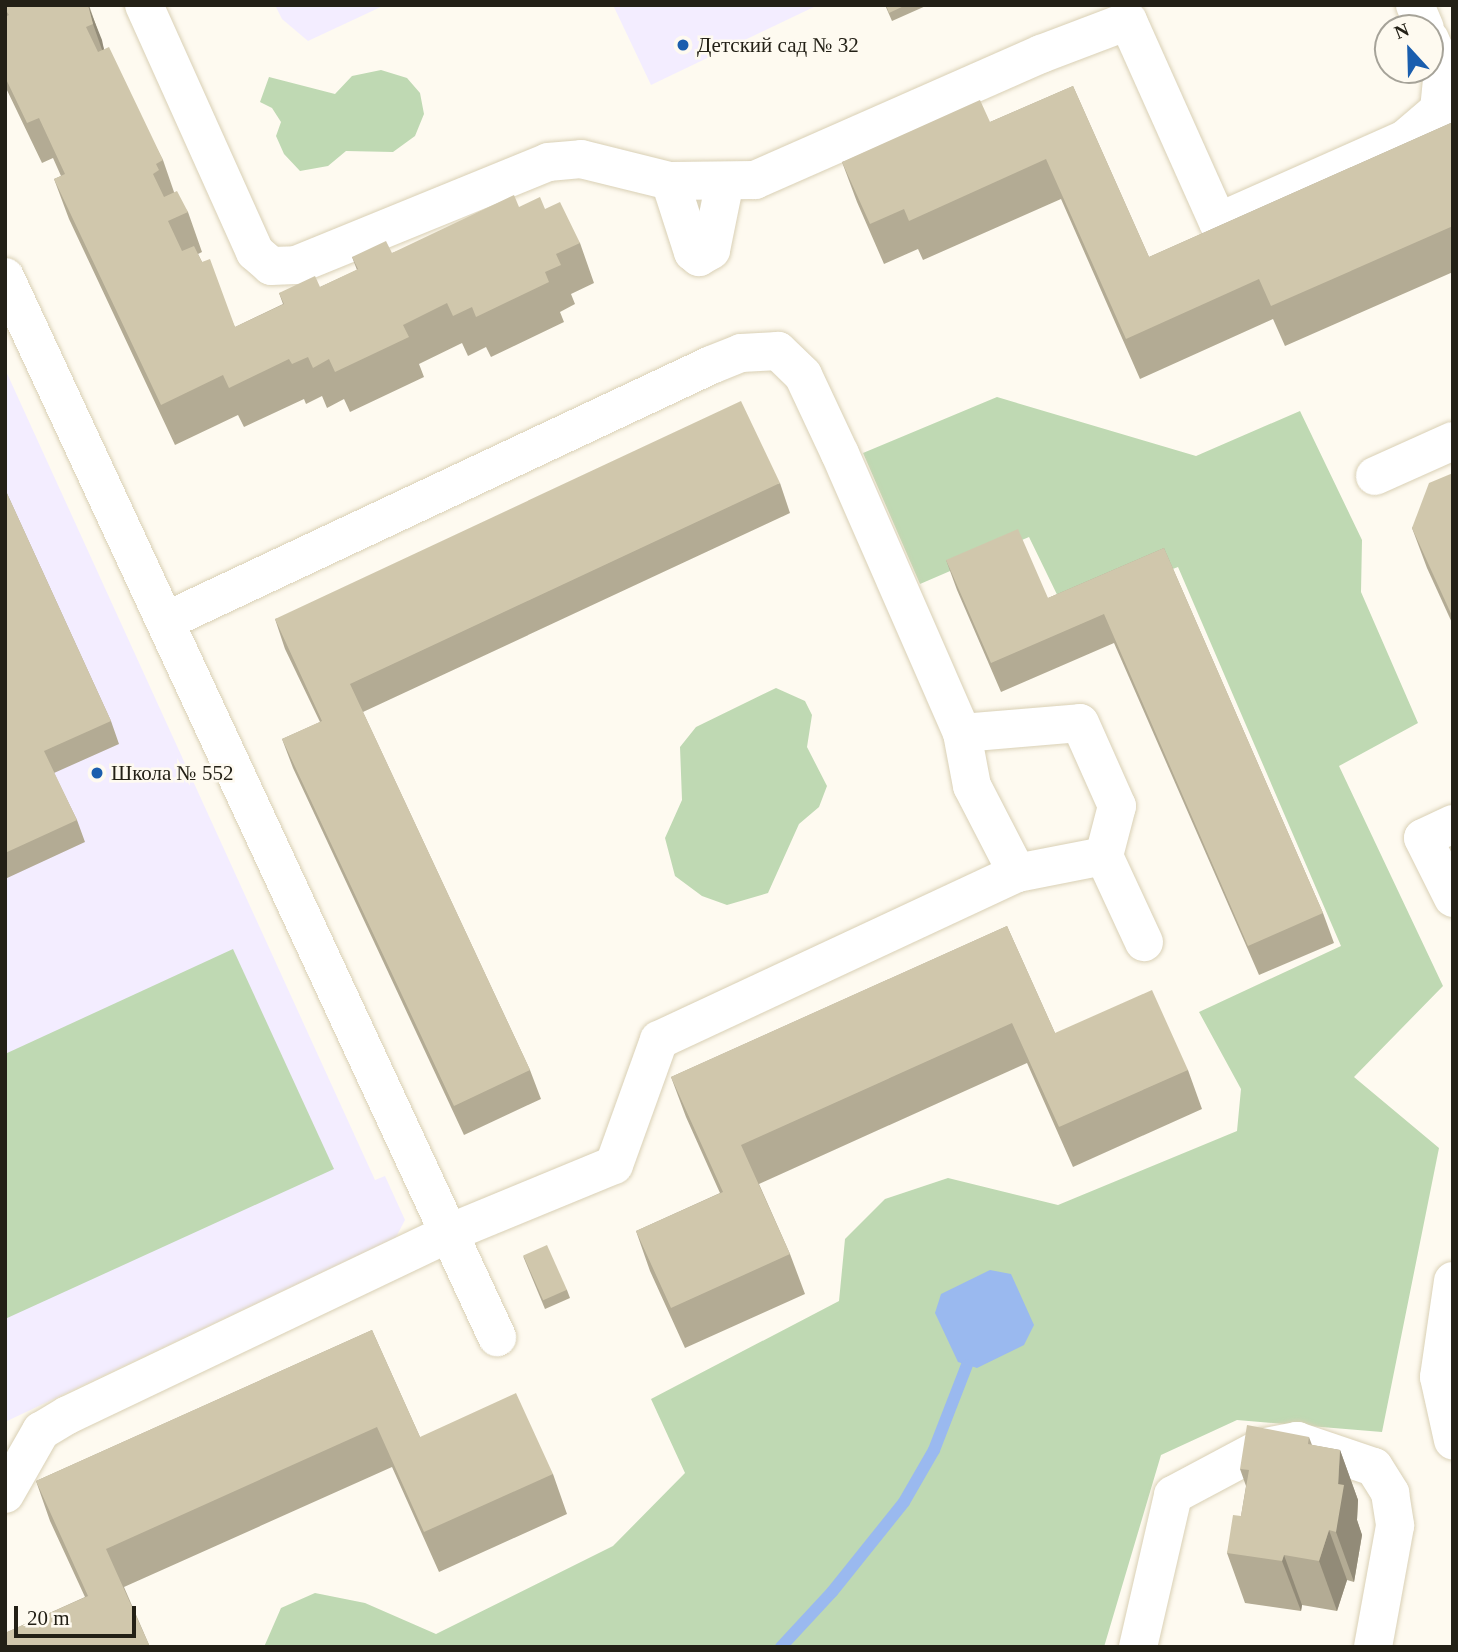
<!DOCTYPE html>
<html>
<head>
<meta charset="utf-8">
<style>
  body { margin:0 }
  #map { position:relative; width:1458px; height:1652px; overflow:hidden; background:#fefaf0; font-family:Georgia,serif }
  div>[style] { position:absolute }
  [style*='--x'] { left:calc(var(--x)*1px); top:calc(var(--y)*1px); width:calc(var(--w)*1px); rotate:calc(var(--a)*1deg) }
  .education>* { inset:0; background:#f3edff }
  .green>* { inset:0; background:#bfd9b3 }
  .water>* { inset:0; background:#9ab9ef }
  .stream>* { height:12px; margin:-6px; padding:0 6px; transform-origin:6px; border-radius:6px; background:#9ab9ef }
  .roads { filter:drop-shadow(0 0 2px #d9d0b5) drop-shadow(0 0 2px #d9d0b5) }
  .minor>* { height:38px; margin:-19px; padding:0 19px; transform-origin:19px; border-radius:19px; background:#fff }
  .wall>* { inset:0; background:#b3ab94 }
  .shaded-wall>* { inset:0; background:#928b78 }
  .building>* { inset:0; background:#d0c7ac; transform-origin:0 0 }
  .dots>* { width:19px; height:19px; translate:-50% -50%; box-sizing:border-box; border:4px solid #fefaf0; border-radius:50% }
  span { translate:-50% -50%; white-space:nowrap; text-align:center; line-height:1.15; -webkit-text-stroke:5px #fefaf0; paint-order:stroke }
  .poi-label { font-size:21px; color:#232016 }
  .left { translate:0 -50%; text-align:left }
  .frame { position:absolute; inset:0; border:7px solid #232016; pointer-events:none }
  .north { position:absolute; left:1374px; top:14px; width:70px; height:70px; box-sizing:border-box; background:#fefaf0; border:2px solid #a6a399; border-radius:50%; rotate:338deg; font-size:19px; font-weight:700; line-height:28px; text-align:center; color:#232016 }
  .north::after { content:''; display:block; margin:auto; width:24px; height:32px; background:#1a5eae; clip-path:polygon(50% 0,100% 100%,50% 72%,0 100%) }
  .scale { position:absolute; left:14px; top:1606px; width:122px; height:32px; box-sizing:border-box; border:4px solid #232016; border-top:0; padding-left:9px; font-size:21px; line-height:24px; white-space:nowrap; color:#232016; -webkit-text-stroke:5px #fefaf0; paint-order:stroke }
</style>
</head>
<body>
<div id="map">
  <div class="education">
    <i style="clip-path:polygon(275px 5px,385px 5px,308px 41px,282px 19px)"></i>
    <i style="clip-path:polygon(613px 5px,818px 5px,651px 85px)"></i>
    <i style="clip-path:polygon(5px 369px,375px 1180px,385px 1176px,405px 1220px,396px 1237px,5px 1422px)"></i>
  </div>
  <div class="green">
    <i style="clip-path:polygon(381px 70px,407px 78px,420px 93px,424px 114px,415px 136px,393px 152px,346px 151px,328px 166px,300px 171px,284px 154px,276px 136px,281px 122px,272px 108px,260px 102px,269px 77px,335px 94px,352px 76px)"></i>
    <i style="clip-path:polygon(997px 397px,1196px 456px,1300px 411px,1362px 540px,1361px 592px,1418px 723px,1339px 766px,1443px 986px,1354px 1077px,1439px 1148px,1382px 1432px,1237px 1420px,1161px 1455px,1104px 1647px,264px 1647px,281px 1608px,315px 1593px,365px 1603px,436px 1634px,613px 1546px,685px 1473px,651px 1399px,839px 1301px,845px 1239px,885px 1199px,948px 1178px,1058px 1205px,1237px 1131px,1241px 1089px,1199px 1012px,1341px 946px,1178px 567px,1065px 611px,1029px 537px,920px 584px,863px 453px)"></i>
    <i style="clip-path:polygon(776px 688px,805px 701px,812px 715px,807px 747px,827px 786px,819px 807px,799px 824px,768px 893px,727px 905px,702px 896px,675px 876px,665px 838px,682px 800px,680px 747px,696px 727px)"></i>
    <i style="clip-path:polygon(233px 949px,334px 1169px,5px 1319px,5px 1054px)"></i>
  </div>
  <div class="water">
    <i style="clip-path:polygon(990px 1270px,1011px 1274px,1034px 1325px,1024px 1345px,977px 1368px,958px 1362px,935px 1313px,941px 1294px)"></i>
  </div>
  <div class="stream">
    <i style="--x:781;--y:1647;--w:75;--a:-47.2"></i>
    <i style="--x:832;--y:1592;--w:115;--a:-51.3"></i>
    <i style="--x:904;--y:1502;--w:60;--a:-60"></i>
    <i style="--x:934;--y:1450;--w:91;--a:-68.8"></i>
  </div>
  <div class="roads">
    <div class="minor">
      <i style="--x:144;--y:5;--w:271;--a:65.8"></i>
      <i style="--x:255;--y:252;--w:21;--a:41"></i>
      <i style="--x:271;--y:266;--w:25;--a:-2"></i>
      <i style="--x:296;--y:265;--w:272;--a:-22.2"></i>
      <i style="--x:548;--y:162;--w:33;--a:-5"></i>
      <i style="--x:581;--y:159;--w:92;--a:13.9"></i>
      <i style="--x:670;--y:181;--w:85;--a:-0.7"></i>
      <i style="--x:755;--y:180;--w:313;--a:-23.8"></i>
      <i style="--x:1041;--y:54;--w:93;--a:-20.8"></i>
      <i style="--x:1128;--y:21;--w:220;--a:65.9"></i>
      <i style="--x:1218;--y:222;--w:205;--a:-23.9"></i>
      <i style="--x:1405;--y:139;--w:45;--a:-40.5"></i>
      <i style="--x:1439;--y:110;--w:40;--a:-84.3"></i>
      <i style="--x:1443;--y:70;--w:33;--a:-113"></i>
      <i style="--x:1415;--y:5;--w:25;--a:67"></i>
      <i style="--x:670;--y:181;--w:75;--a:72.1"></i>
      <i style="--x:693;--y:252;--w:8;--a:40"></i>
      <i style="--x:699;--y:257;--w:14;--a:-30"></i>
      <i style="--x:711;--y:250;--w:70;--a:-78.5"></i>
      <i style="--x:5;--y:277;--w:1169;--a:65.1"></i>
      <i style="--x:1375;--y:476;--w:85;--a:-24.2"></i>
      <i style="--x:962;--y:733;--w:118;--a:-4.8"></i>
      <i style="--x:1080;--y:723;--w:91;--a:66"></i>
      <i style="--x:1117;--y:806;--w:52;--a:104.6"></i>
      <i style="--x:1453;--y:824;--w:33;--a:155"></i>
      <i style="--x:1423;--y:838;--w:67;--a:63.4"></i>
      <i style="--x:1017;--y:873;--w:89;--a:-11.1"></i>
      <i style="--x:1104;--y:856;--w:95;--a:65.1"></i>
      <i style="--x:1453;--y:1281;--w:97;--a:98.3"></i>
      <i style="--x:1439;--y:1377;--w:65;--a:77.5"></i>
      <i style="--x:5;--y:1494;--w:73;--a:-60.3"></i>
      <i style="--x:41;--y:1431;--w:31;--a:-31"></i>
      <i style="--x:68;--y:1415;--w:422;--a:-25.5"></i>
      <i style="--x:449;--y:1233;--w:178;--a:-22.4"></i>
      <i style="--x:614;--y:1165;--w:133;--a:-70.2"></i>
      <i style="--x:659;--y:1040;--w:395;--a:-25"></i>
      <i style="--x:1017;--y:873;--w:98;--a:-117.3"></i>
      <i style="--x:972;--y:786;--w:54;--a:-100.7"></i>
      <i style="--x:962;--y:733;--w:305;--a:-113.6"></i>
      <i style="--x:840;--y:454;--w:87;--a:-115.1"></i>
      <i style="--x:803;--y:375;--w:35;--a:-136"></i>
      <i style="--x:778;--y:351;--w:37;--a:177"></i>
      <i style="--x:741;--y:353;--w:32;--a:158"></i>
      <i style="--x:711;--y:365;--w:600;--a:154.84"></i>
      <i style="--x:1138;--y:1647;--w:156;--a:-77"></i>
      <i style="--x:1173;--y:1495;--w:100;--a:-28.1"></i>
      <i style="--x:1261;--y:1448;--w:37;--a:-11"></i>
      <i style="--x:1297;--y:1441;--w:81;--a:18.7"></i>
      <i style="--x:1374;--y:1467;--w:31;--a:58"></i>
      <i style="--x:1390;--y:1493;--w:33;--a:81"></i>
      <i style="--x:1395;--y:1526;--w:123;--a:100.3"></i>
    </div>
  </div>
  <div class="wall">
    <i style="clip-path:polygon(5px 5px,89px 5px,104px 49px,163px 160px,174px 192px,188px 212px,202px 252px,198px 254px,235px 327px,283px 304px,279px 293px,320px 287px,357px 270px,352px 257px,392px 253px,519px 207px,545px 209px,580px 243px,594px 283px,571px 294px,575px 304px,560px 312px,564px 322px,491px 357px,486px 347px,468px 356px,462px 343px,419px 364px,424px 377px,350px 412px,344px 399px,327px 408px,322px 396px,306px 404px,304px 399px,244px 427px,238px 415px,175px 445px,69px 219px,54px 179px,61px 176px,53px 158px,42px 163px,5px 86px)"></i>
    <i style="clip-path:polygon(885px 5px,928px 5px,892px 21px)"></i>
    <i style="clip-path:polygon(1073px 86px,1149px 257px,1453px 122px,1453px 272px,1285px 346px,1273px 319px,1140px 379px,1061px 199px,923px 260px,918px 249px,884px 264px,857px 202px,842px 162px,990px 122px)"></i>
    <i style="clip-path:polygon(1453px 473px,1453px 625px,1427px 568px,1412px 528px)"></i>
    <i style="clip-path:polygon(780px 483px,790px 513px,363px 712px,530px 1070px,541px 1099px,464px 1135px,293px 768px,282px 739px,320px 722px,285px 649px,275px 619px)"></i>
    <i style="clip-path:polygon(5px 489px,111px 721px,119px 744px,54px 773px,77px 820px,85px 842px,5px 879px)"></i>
    <i style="clip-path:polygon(1164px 548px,1323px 913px,1334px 943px,1259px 975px,1114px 643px,1001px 692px,957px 590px,946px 560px,1048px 598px)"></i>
    <i style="clip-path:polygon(1007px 926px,1055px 1033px,1188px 1070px,1202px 1109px,1073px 1167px,1027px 1063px,759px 1184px,790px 1254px,805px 1294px,685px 1348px,650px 1271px,636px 1231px,720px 1193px,686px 1117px,671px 1077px)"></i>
    <i style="clip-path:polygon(523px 1256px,567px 1290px,570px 1298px,545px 1309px)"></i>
    <i style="clip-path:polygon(372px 1330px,420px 1437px,553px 1474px,567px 1514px,439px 1572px,392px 1467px,124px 1587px,150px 1647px,5px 1647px,5px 1633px,85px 1597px,50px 1521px,36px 1481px)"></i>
    <i style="clip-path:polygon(1309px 1437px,1312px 1445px,1340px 1450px,1358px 1500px,1357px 1520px,1362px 1535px,1354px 1582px,1347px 1580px,1337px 1611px,1302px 1605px,1301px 1611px,1245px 1603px,1227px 1553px,1241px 1516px,1246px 1486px,1240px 1469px)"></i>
  </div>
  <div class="shaded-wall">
    <i style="clip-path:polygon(88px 5px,102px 40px,107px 64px,93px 24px)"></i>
    <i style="clip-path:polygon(1340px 1450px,1358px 1500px,1357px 1520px,1362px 1535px,1354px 1582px,1336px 1532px)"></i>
    <i style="clip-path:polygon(1329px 1530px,1347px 1580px,1337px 1611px,1319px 1561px)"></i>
    <i style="clip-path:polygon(1284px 1555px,1302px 1605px,1301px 1611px,1282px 1561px)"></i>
  </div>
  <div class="building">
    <i style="clip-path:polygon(5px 5px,88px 5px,93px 24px,86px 27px,98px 52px,109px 47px,163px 160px,156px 164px,159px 170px,153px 174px,164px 197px,177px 191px,188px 212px,168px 221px,182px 251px,194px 246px,202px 262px,210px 259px,235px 327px,284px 304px,279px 293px,315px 276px,320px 287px,358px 269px,352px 257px,386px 241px,392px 253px,514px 195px,519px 207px,540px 197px,545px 209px,560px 202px,580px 243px,556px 254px,561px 265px,545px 272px,549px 282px,476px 317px,472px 307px,453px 316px,447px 303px,403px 325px,409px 337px,335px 372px,329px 359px,313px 368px,308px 357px,292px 364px,289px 359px,229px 388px,223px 375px,161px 405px,54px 179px,65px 174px,39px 118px,27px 123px,5px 77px,5px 17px,9px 15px,5px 9px)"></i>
    <i style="clip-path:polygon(886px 5px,906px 5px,889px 13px)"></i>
    <i style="clip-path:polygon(1073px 86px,1149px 257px,1453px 122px,1453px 226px,1271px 306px,1259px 279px,1126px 339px,1046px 159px,909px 221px,904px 209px,870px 224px,842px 162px,980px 100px,990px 122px)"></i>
    <i style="clip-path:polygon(741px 401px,780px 483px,350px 684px,530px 1070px,454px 1106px,282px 739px,322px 721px,275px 619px)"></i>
    <i style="clip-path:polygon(1453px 473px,1453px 618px,1412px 528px,1429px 483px)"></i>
    <i style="clip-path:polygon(5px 489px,111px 721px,44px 751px,77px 820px,5px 853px)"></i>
    <i style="clip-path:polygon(1018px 529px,1048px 598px,1164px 548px,1323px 913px,1248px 946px,1104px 614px,991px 663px,946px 560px)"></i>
    <i style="clip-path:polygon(1007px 926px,1055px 1033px,1152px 990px,1188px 1070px,1059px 1127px,1012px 1023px,741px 1145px,790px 1254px,671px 1308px,636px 1231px,723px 1192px,671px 1077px)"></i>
    <i style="left:547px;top:1245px;width:49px;height:26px;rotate:66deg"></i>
    <i style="clip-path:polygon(372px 1330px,420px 1437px,516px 1393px,553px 1474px,424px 1532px,377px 1427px,106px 1549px,150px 1647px,6px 1647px,5px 1633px,88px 1596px,36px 1481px)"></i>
    <i style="clip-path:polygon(1247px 1425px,1309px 1437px,1308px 1444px,1340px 1450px,1338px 1484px,1344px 1485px,1336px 1532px,1329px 1530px,1319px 1561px,1284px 1555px,1282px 1561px,1227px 1553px,1233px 1515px,1241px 1516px,1249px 1470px,1240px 1469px)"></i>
  </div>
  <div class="dots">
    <i style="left:683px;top:45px;background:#1a5eae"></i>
    <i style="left:97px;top:773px;background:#1a5eae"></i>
  </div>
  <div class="poi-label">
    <span class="left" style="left:697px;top:45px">Детский сад № 32</span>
    <span class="left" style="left:111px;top:773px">Школа № 552</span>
  </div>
  <div class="frame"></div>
  <div class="north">N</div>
  <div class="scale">20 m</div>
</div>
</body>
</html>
